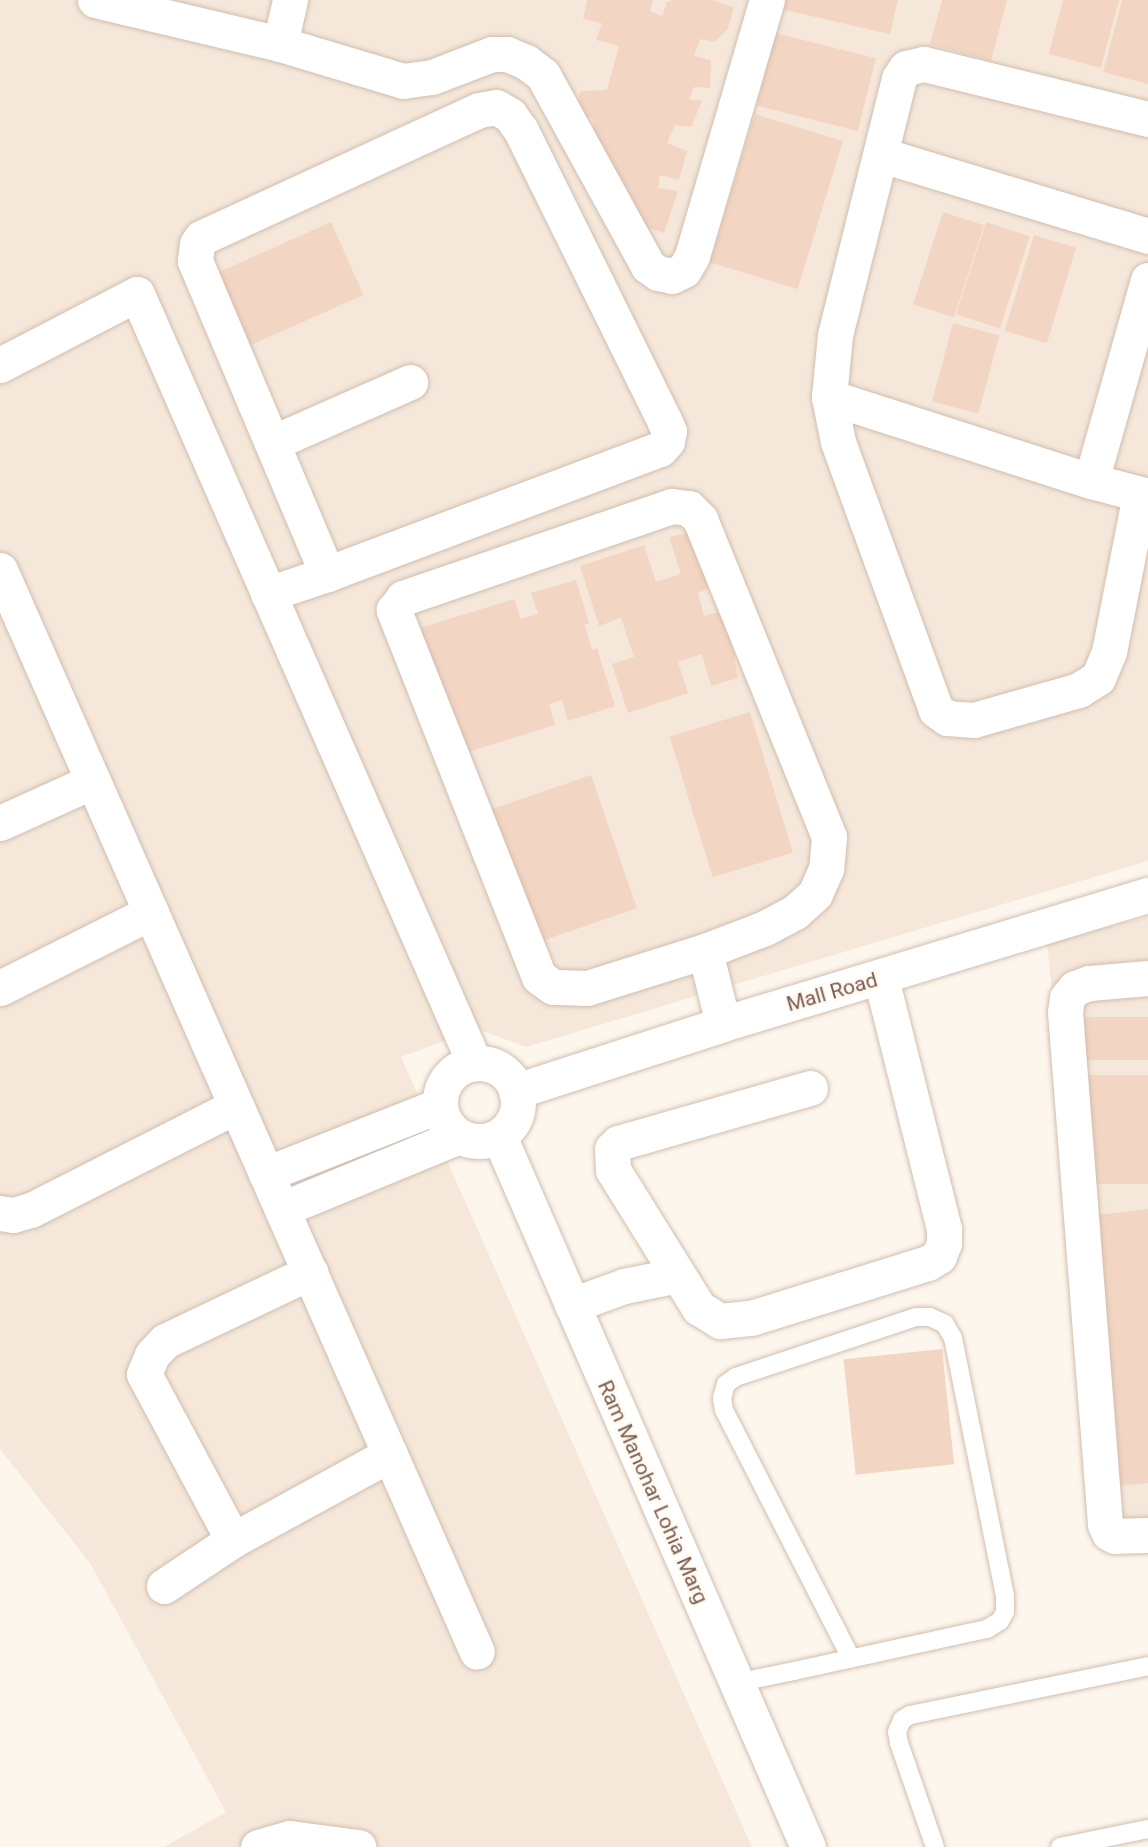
<!DOCTYPE html>
<html>
<head>
<meta charset="utf-8">
<style>
  body { margin:0 }
  #map { position:relative; width:1148px; height:1847px; overflow:hidden; background:#fdf6ec; font-family:Roboto,sans-serif }
  div>[style] { position:absolute }
  [style*='--x'] { left:calc(var(--x)*1px); top:calc(var(--y)*1px); width:calc(var(--w)*1px); rotate:calc(var(--a)*1deg) }
  .residential>* { inset:0; background:#f5e8da }
  .building>* { inset:0; background:#f3d5c3; transform-origin:0 0 }
  .roads { filter:drop-shadow(0 0 2px #d1beb0) drop-shadow(0 0 2px #d1beb0) }
  .lane>* { height:18px; margin:-9px; padding:0 9px; transform-origin:9px; border-radius:9px; background:#fff }
  .street>* { height:35px; margin:-17.5px; padding:0 17.5px; transform-origin:17.5px; border-radius:17.5px; background:#fff }
  .street>.ring { margin:-17.5px; padding:0; box-sizing:content-box; background:none; border:35px solid #fff; border-radius:50% }
  span { translate:-50% -50%; white-space:nowrap; text-align:center; line-height:1.15; -webkit-text-stroke:6px #fffaf3; paint-order:stroke }
  .street-label { font-size:21px; color:#7a5c4d }
</style>
</head>
<body>
<div id="map">
  <div class="residential">
    <i style="clip-path:polygon(0 0,1148px 0,1148px 861px,526px 1047px,477px 1029px,401px 1057px,752px 1847px,164px 1847px,226px 1812px,90px 1563px,0 1449px)"></i>
    <i style="clip-path:polygon(1148px 917px,1148px 1549px,1112px 1553px,1047px 943px)"></i>
  </div>
  <div class="building">
    <i style="clip-path:polygon(587px 0,653px 0,650px 11px,662px 16px,667px 2px,672px 0,711px 0,734px 7px,728px 29px,714px 42px,700px 39px,694px 56px,711px 60px,710px 88px,694px 87px,689px 99px,702px 101px,691px 127px,675px 125px,667px 143px,687px 151px,679px 180px,660px 175px,658px 188px,678px 191px,664px 233px,626px 221px,595px 165px,593px 118px,576px 114px,580px 91px,607px 90px,619px 46px,596px 40px,602px 23px,583px 19px)"></i>
    <i style="clip-path:polygon(782px 0,898px 0,890px 34px,780px 9px)"></i>
    <i style="clip-path:polygon(942px 0,1007px 0,991px 61px,930px 44px)"></i>
    <i style="clip-path:polygon(1063px 0,1119px 0,1101px 68px,1049px 54px)"></i>
    <i style="clip-path:polygon(1122px 0,1148px 0,1148px 84px,1103px 72px)"></i>
    <i style="left:775px;top:33px;width:104px;height:75px;rotate:14deg"></i>
    <i style="left:755px;top:114px;width:92px;height:155px;rotate:17deg"></i>
    <i style="left:943px;top:212px;width:43px;height:97px;rotate:18deg"></i>
    <i style="left:331px;top:222px;width:80px;height:131px;rotate:66deg"></i>
    <i style="left:986px;top:222px;width:46px;height:97px;rotate:18deg"></i>
    <i style="left:1034px;top:235px;width:44px;height:100px;rotate:17deg"></i>
    <i style="left:953px;top:323px;width:48px;height:81px;rotate:15deg"></i>
    <i style="clip-path:polygon(693px 532px,716px 584px,698px 593px,704px 616px,726px 610px,738px 678px,711px 686px,702px 654px,678px 662px,688px 693px,628px 713px,612px 664px,634px 657px,621px 618px,599px 626px,580px 566px,644px 545px,656px 582px,681px 574px,669px 537px)"></i>
    <i style="clip-path:polygon(576px 580px,589px 623px,585px 625px,592px 650px,597px 648px,615px 706px,568px 721px,562px 700px,549px 704px,555px 725px,455px 756px,416px 629px,514px 599px,521px 619px,538px 614px,531px 593px)"></i>
    <i style="left:750px;top:712px;width:147px;height:84px;rotate:73deg"></i>
    <i style="left:591px;top:775px;width:141px;height:106px;rotate:71deg"></i>
    <i style="left:1148px;top:1017px;width:43px;height:64px;rotate:90deg"></i>
    <i style="left:1148px;top:1075px;width:109px;height:68px;rotate:90deg"></i>
    <i style="clip-path:polygon(1148px 1209px,1148px 1483px,1118px 1486px,1089px 1216px)"></i>
    <i style="left:942px;top:1349px;width:116px;height:99px;rotate:84deg"></i>
  </div>
  <div class="roads">
    <div class="lane">
      <i style="--x:736;--y:1683;--w:59;--a:-11.7"></i>
      <i style="--x:794;--y:1671;--w:198;--a:-12.3"></i>
      <i style="--x:987;--y:1629;--w:15;--a:-32"></i>
      <i style="--x:1000;--y:1621;--w:10;--a:-61"></i>
      <i style="--x:1005;--y:1612;--w:16;--a:-90"></i>
      <i style="--x:1005;--y:1596;--w:263;--a:-101.4"></i>
      <i style="--x:953;--y:1338;--w:16;--a:-120"></i>
      <i style="--x:945;--y:1324;--w:17;--a:-155"></i>
      <i style="--x:930;--y:1317;--w:14;--a:180"></i>
      <i style="--x:916;--y:1317;--w:190;--a:161.6"></i>
      <i style="--x:736;--y:1377;--w:12;--a:145"></i>
      <i style="--x:726;--y:1384;--w:15;--a:106"></i>
      <i style="--x:722;--y:1398;--w:12;--a:81"></i>
      <i style="--x:724;--y:1410;--w:279;--a:62.9"></i>
      <i style="--x:935;--y:1847;--w:110;--a:-109.1"></i>
      <i style="--x:899;--y:1743;--w:11;--a:-100"></i>
      <i style="--x:897;--y:1732;--w:13;--a:-67"></i>
      <i style="--x:902;--y:1720;--w:9;--a:-32"></i>
      <i style="--x:910;--y:1715;--w:243;--a:-11.6"></i>
      <i style="--x:1060;--y:1847;--w:90;--a:-11.6"></i>
    </div>
    <div class="street">
      <i style="--x:95;--y:0;--w:190;--a:13.4"></i>
      <i style="--x:280;--y:44;--w:128;--a:16.7"></i>
      <i style="--x:403;--y:81;--w:29;--a:-8"></i>
      <i style="--x:432;--y:77;--w:64;--a:-21"></i>
      <i style="--x:492;--y:54;--w:15;--a:0"></i>
      <i style="--x:507;--y:54;--w:21;--a:23"></i>
      <i style="--x:526;--y:62;--w:21;--a:37"></i>
      <i style="--x:543;--y:75;--w:218;--a:61.2"></i>
      <i style="--x:648;--y:266;--w:12;--a:35"></i>
      <i style="--x:658;--y:273;--w:14;--a:12"></i>
      <i style="--x:672;--y:276;--w:13;--a:-27"></i>
      <i style="--x:684;--y:270;--w:16;--a:-60"></i>
      <i style="--x:692;--y:256;--w:267;--a:-73.7"></i>
      <i style="--x:280;--y:44;--w:45;--a:-77.2"></i>
      <i style="--x:882;--y:155;--w:278;--a:16.9"></i>
      <i style="--x:0;--y:365;--w:154;--a:-27.4"></i>
      <i style="--x:137;--y:294;--w:839;--a:66.31"></i>
      <i style="--x:829;--y:397;--w:275;--a:17.8"></i>
      <i style="--x:1091;--y:481;--w:59;--a:14.7"></i>
      <i style="--x:272;--y:443;--w:151;--a:-23.8"></i>
      <i style="--x:1091;--y:481;--w:209;--a:-74.2"></i>
      <i style="--x:1140;--y:494;--w:161;--a:101.1"></i>
      <i style="--x:1109;--y:652;--w:28;--a:113"></i>
      <i style="--x:1098;--y:678;--w:22;--a:148"></i>
      <i style="--x:1079;--y:690;--w:109;--a:164.1"></i>
      <i style="--x:974;--y:720;--w:27;--a:-176"></i>
      <i style="--x:947;--y:718;--w:14;--a:-144"></i>
      <i style="--x:936;--y:710;--w:285;--a:-110.1"></i>
      <i style="--x:838;--y:442;--w:46;--a:-101.3"></i>
      <i style="--x:829;--y:397;--w:62;--a:-84.5"></i>
      <i style="--x:835;--y:335;--w:265;--a:-76"></i>
      <i style="--x:899;--y:78;--w:12;--a:-55"></i>
      <i style="--x:906;--y:68;--w:18;--a:-13"></i>
      <i style="--x:924;--y:64;--w:231;--a:13.8"></i>
      <i style="--x:672;--y:506;--w:17;--a:7"></i>
      <i style="--x:689;--y:508;--w:16;--a:45"></i>
      <i style="--x:700;--y:519;--w:343;--a:67.9"></i>
      <i style="--x:829;--y:837;--w:32;--a:95"></i>
      <i style="--x:826;--y:869;--w:27;--a:114"></i>
      <i style="--x:815;--y:894;--w:27;--a:138"></i>
      <i style="--x:795;--y:912;--w:34;--a:152"></i>
      <i style="--x:765;--y:928;--w:64;--a:159"></i>
      <i style="--x:705;--y:951;--w:124;--a:162.6"></i>
      <i style="--x:587;--y:988;--w:34;--a:-178"></i>
      <i style="--x:553;--y:987;--w:17;--a:-144"></i>
      <i style="--x:539;--y:977;--w:395;--a:-111.6"></i>
      <i style="--x:394;--y:610;--w:15;--a:-53"></i>
      <i style="--x:403;--y:598;--w:284;--a:-18.9"></i>
      <i style="--x:0;--y:570;--w:1182;--a:66.21"></i>
      <i style="--x:268;--y:594;--w:62;--a:-18.7"></i>
      <i style="--x:327;--y:574;--w:356;--a:-20.6"></i>
      <i style="--x:660;--y:449;--w:11;--a:-49"></i>
      <i style="--x:667;--y:441;--w:10;--a:-79"></i>
      <i style="--x:669;--y:431;--w:10;--a:-114"></i>
      <i style="--x:665;--y:422;--w:327;--a:-116.3"></i>
      <i style="--x:520;--y:129;--w:17;--a:-126"></i>
      <i style="--x:510;--y:115;--w:16;--a:-150"></i>
      <i style="--x:496;--y:107;--w:17;--a:170"></i>
      <i style="--x:479;--y:110;--w:306;--a:155.3"></i>
      <i style="--x:201;--y:238;--w:7;--a:124"></i>
      <i style="--x:197;--y:244;--w:17;--a:97"></i>
      <i style="--x:195;--y:261;--w:340;--a:67.1"></i>
      <i style="--x:0;--y:823;--w:102;--a:-24.3"></i>
      <i style="--x:705;--y:951;--w:75;--a:76.1"></i>
      <i style="--x:1148;--y:978;--w:59;--a:175.2"></i>
      <i style="--x:1089;--y:983;--w:15;--a:160"></i>
      <i style="--x:1075;--y:988;--w:13;--a:129"></i>
      <i style="--x:1067;--y:998;--w:14;--a:98"></i>
      <i style="--x:1065;--y:1012;--w:514;--a:85.53"></i>
      <i style="--x:1105;--y:1524;--w:10;--a:66"></i>
      <i style="--x:1109;--y:1533;--w:7;--a:27"></i>
      <i style="--x:1115;--y:1536;--w:33;--a:-2"></i>
      <i style="--x:0;--y:988;--w:169;--a:-26.7"></i>
      <i class="ring" style="left:440px;top:1063px;width:43px;height:43px"></i>
      <i style="--x:810;--y:1088;--w:200;--a:164"></i>
      <i style="--x:618;--y:1143;--w:8;--a:135"></i>
      <i style="--x:612;--y:1149;--w:21;--a:87"></i>
      <i style="--x:613;--y:1170;--w:163;--a:58.1"></i>
      <i style="--x:699;--y:1308;--w:25;--a:32"></i>
      <i style="--x:720;--y:1321;--w:31;--a:-6"></i>
      <i style="--x:751;--y:1318;--w:185;--a:-17.3"></i>
      <i style="--x:928;--y:1263;--w:13;--a:-32"></i>
      <i style="--x:939;--y:1256;--w:14;--a:-69"></i>
      <i style="--x:944;--y:1243;--w:14;--a:-90"></i>
      <i style="--x:944;--y:1229;--w:259;--a:-104.1"></i>
      <i style="--x:516;--y:1091;--w:218;--a:-17.9"></i>
      <i style="--x:723;--y:1024;--w:444;--a:-16.9"></i>
      <i style="--x:499;--y:1136;--w:775;--a:66.51"></i>
      <i style="--x:266;--y:1174;--w:187;--a:-21.6"></i>
      <i style="--x:282;--y:1209;--w:191;--a:-22.4"></i>
      <i style="--x:0;--y:1213;--w:13;--a:9"></i>
      <i style="--x:13;--y:1215;--w:19;--a:-16"></i>
      <i style="--x:31;--y:1210;--w:230;--a:-26.9"></i>
      <i style="--x:572;--y:1305;--w:55;--a:-20.1"></i>
      <i style="--x:624;--y:1286;--w:55;--a:-11.5"></i>
      <i style="--x:233;--y:1540;--w:188;--a:-118.2"></i>
      <i style="--x:144;--y:1374;--w:21;--a:-67"></i>
      <i style="--x:152;--y:1355;--w:19;--a:-47"></i>
      <i style="--x:165;--y:1341;--w:161;--a:-25.4"></i>
      <i style="--x:164;--y:1586;--w:83;--a:-33.7"></i>
      <i style="--x:233;--y:1540;--w:179;--a:-28.7"></i>
      <i style="--x:258;--y:1847;--w:33;--a:-16"></i>
      <i style="--x:290;--y:1838;--w:69;--a:7.5"></i>
    </div>
  </div>
  <div class="street-label">
    <span style="left:832px;top:992px;rotate:-16deg">Mall Road</span>
    <span style="left:653px;top:1492px;rotate:66deg">Ram Manohar Lohia Marg</span>
  </div>
</div>
</body>
</html>
